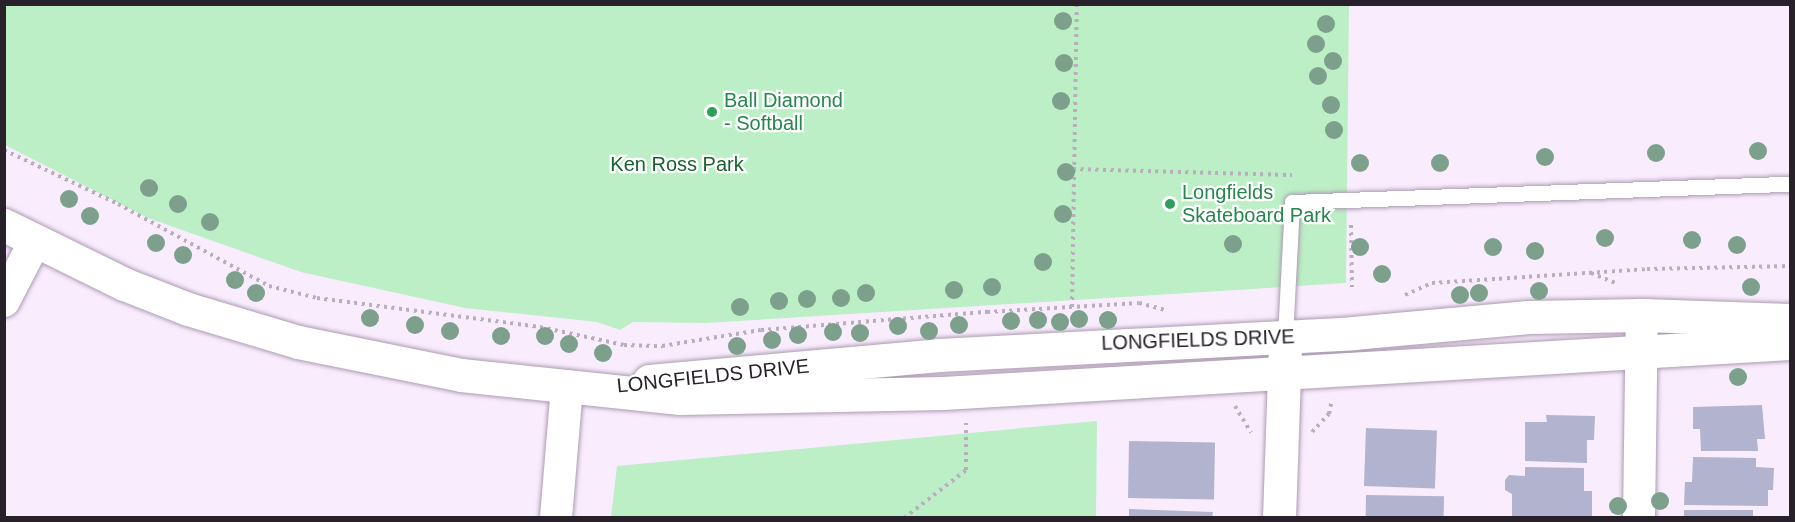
<!DOCTYPE html>
<html>
<head>
<meta charset="utf-8">
<style>
  body { margin:0 }
  #map { position:relative; width:1795px; height:522px; overflow:hidden; background:#f9edfd; font-family:Arial,sans-serif }
  div>[style] { position:absolute }
  [style*='--x'] { left:calc(var(--x)*1px); top:calc(var(--y)*1px); width:calc(var(--w)*1px); rotate:calc(var(--a)*1deg) }
  .green>* { inset:0; background:#bcefc5 }
  .building>* { inset:0; background:#b1b3cf; transform-origin:0 0 }
  .path>* { height:4px; margin-top:-2px; transform-origin:0; background:repeating-linear-gradient(90deg,#b8aebc 0 3px,transparent 0 7.5px) }
  .roads { filter:drop-shadow(0 0 2px #ad9bb3) drop-shadow(0 0 2px #ad9bb3) }
  .service>* { height:15px; margin:-7.5px; padding:0 7.5px; transform-origin:7.5px; border-radius:7.5px; background:#fff }
  .minor>* { height:32px; margin:-16px; padding:0 16px; transform-origin:16px; border-radius:16px; background:#fff }
  .tertiary>* { height:33px; margin:-16.5px; padding:0 16.5px; transform-origin:16.5px; border-radius:16.5px; background:#fff }
  .trees>* { width:18px; height:18px; margin:-9px; border-radius:50%; background:#7da08c }
  .dots>* { width:16px; height:16px; translate:-50% -50%; box-sizing:border-box; border:3px solid #fff; border-radius:50% }
  span { translate:-50% -50%; white-space:nowrap; text-align:center; line-height:1.15; -webkit-text-stroke:4.5px #fff; paint-order:stroke }
  .leisure-label { font-size:20px; color:#27864d }
  .left { translate:0 -50%; text-align:left }
  .park-label { font-size:20px; color:#186130 }
  .street-label { font-size:20px; color:#28212a }
  .frame { position:absolute; inset:0; border:6px solid #28212a; pointer-events:none }
</style>
</head>
<body>
<div id="map">
  <div class="green">
    <i style="clip-path:polygon(4px 5px,1349px 5px,1346px 283px,706px 323px,633px 322px,620px 330px,597px 322px,465px 308px,301px 272px,148px 218px,5px 145px)"></i>
    <i style="clip-path:polygon(1097px 421px,1096px 517px,611px 517px,617px 466px)"></i>
  </div>
  <div class="building">
    <i style="clip-path:polygon(1762px 405px,1765px 439px,1757px 439px,1758px 451px,1701px 451px,1700px 429px,1693px 429px,1693px 407px)"></i>
    <i style="clip-path:polygon(1546px 415px,1595px 416px,1594px 440px,1587px 440px,1587px 463px,1525px 461px,1525px 422px,1547px 422px)"></i>
    <i style="left:1366px;top:428px;width:71px;height:58px;rotate:2deg"></i>
    <i style="left:1129px;top:441px;width:86px;height:57px;rotate:1deg"></i>
    <i style="clip-path:polygon(1693px 457px,1756px 458px,1756px 467px,1774px 468px,1773px 490px,1768px 490px,1768px 506px,1684px 505px,1685px 482px,1692px 482px)"></i>
    <i style="clip-path:polygon(1525px 467px,1584px 468px,1584px 491px,1592px 491px,1592px 517px,1512px 516px,1512px 494px,1505px 490px,1505px 480px,1509px 475px,1525px 476px)"></i>
    <i style="left:1366px;top:495px;width:78px;height:23px;rotate:1deg"></i>
    <i style="clip-path:polygon(1129px 509px,1213px 512px,1212px 518px,1129px 518px)"></i>
    <i style="left:1753px;top:510px;width:8px;height:69px;rotate:90deg"></i>
  </div>
  <div class="path">
    <i style="--x:4;--y:150;--w:126;--a:25.3"></i>
    <i style="--x:118;--y:204;--w:172;--a:28.5"></i>
    <i style="--x:269;--y:286;--w:49;--a:14"></i>
    <i style="--x:317;--y:298;--w:225;--a:7.4"></i>
    <i style="--x:540;--y:327;--w:86;--a:12.1"></i>
    <i style="--x:624;--y:345;--w:38;--a:2"></i>
    <i style="--x:662;--y:346;--w:100;--a:-9.2"></i>
    <i style="--x:761;--y:330;--w:227;--a:-4.6"></i>
    <i style="--x:987;--y:312;--w:152;--a:-3.4"></i>
    <i style="--x:1139;--y:303;--w:27;--a:15"></i>
    <i style="--x:1073;--y:169;--w:219;--a:1.6"></i>
    <i style="--x:1351;--y:225;--w:62;--a:89.1"></i>
    <i style="--x:1591;--y:273;--w:29;--a:22"></i>
    <i style="--x:1405;--y:295;--w:30;--a:-24"></i>
    <i style="--x:1432;--y:283;--w:215;--a:-3.7"></i>
    <i style="--x:1647;--y:269;--w:143;--a:-1.2"></i>
    <i style="--x:1072;--y:307;--w:303;--a:-89.1"></i>
    <i style="--x:1235;--y:406;--w:31;--a:59"></i>
    <i style="--x:1312;--y:432;--w:25;--a:-47"></i>
    <i style="--x:1329;--y:414;--w:15;--a:-79"></i>
    <i style="--x:904;--y:518;--w:78;--a:-37.7"></i>
    <i style="--x:966;--y:470;--w:47;--a:-90"></i>
  </div>
  <div class="roads">
    <div class="service">
      <i style="--x:1285;--y:337;--w:135;--a:-87"></i>
      <i style="--x:1292;--y:202;--w:498;--a:-2.1"></i>
    </div>
    <div class="minor">
      <i style="--x:4;--y:301;--w:68;--a:-62.7"></i>
      <i style="--x:556;--y:518;--w:132;--a:-85.2"></i>
      <i style="--x:1639;--y:518;--w:203;--a:-89.2"></i>
    </div>
    <div class="tertiary">
      <i style="--x:4;--y:225;--w:134;--a:26.2"></i>
      <i style="--x:124;--y:284;--w:69;--a:21.3"></i>
      <i style="--x:188;--y:309;--w:115;--a:16.7"></i>
      <i style="--x:298;--y:342;--w:166;--a:11.4"></i>
      <i style="--x:461;--y:375;--w:220;--a:6"></i>
      <i style="--x:680;--y:398;--w:263;--a:-1.1"></i>
      <i style="--x:943;--y:393;--w:848;--a:-3.38"></i>
      <i style="--x:649;--y:381;--w:291;--a:-5.1"></i>
      <i style="--x:939;--y:355;--w:415;--a:-3"></i>
      <i style="--x:1353;--y:333;--w:176;--a:-5.2"></i>
      <i style="--x:1528;--y:317;--w:114;--a:-1"></i>
      <i style="--x:1642;--y:315;--w:148;--a:1.9"></i>
      <i style="--x:1279;--y:518;--w:168;--a:-88"></i>
    </div>
  </div>
  <div class="trees">
    <i style="left:1063px;top:21px"></i>
    <i style="left:1326px;top:24px"></i>
    <i style="left:1316px;top:44px"></i>
    <i style="left:1333px;top:61px"></i>
    <i style="left:1064px;top:63px"></i>
    <i style="left:1318px;top:76px"></i>
    <i style="left:1061px;top:101px"></i>
    <i style="left:1331px;top:105px"></i>
    <i style="left:1334px;top:130px"></i>
    <i style="left:1758px;top:151px"></i>
    <i style="left:1656px;top:153px"></i>
    <i style="left:1545px;top:157px"></i>
    <i style="left:1360px;top:163px"></i>
    <i style="left:1440px;top:163px"></i>
    <i style="left:1066px;top:172px"></i>
    <i style="left:149px;top:188px"></i>
    <i style="left:69px;top:199px"></i>
    <i style="left:178px;top:204px"></i>
    <i style="left:1063px;top:214px"></i>
    <i style="left:90px;top:216px"></i>
    <i style="left:210px;top:222px"></i>
    <i style="left:1605px;top:238px"></i>
    <i style="left:1692px;top:240px"></i>
    <i style="left:156px;top:243px"></i>
    <i style="left:1233px;top:244px"></i>
    <i style="left:1737px;top:245px"></i>
    <i style="left:1360px;top:247px"></i>
    <i style="left:1493px;top:247px"></i>
    <i style="left:1535px;top:251px"></i>
    <i style="left:183px;top:255px"></i>
    <i style="left:1043px;top:262px"></i>
    <i style="left:1382px;top:274px"></i>
    <i style="left:235px;top:280px"></i>
    <i style="left:992px;top:287px"></i>
    <i style="left:1751px;top:287px"></i>
    <i style="left:954px;top:290px"></i>
    <i style="left:1539px;top:291px"></i>
    <i style="left:256px;top:293px"></i>
    <i style="left:866px;top:293px"></i>
    <i style="left:1479px;top:293px"></i>
    <i style="left:1460px;top:295px"></i>
    <i style="left:841px;top:298px"></i>
    <i style="left:807px;top:299px"></i>
    <i style="left:779px;top:301px"></i>
    <i style="left:740px;top:307px"></i>
    <i style="left:370px;top:318px"></i>
    <i style="left:1079px;top:319px"></i>
    <i style="left:1038px;top:320px"></i>
    <i style="left:1108px;top:320px"></i>
    <i style="left:1011px;top:321px"></i>
    <i style="left:1060px;top:322px"></i>
    <i style="left:415px;top:325px"></i>
    <i style="left:959px;top:325px"></i>
    <i style="left:898px;top:326px"></i>
    <i style="left:450px;top:331px"></i>
    <i style="left:929px;top:331px"></i>
    <i style="left:833px;top:332px"></i>
    <i style="left:860px;top:333px"></i>
    <i style="left:798px;top:335px"></i>
    <i style="left:501px;top:336px"></i>
    <i style="left:545px;top:336px"></i>
    <i style="left:772px;top:340px"></i>
    <i style="left:569px;top:344px"></i>
    <i style="left:737px;top:346px"></i>
    <i style="left:603px;top:353px"></i>
    <i style="left:1738px;top:377px"></i>
    <i style="left:1660px;top:501px"></i>
    <i style="left:1618px;top:506px"></i>
  </div>
  <div class="dots">
    <i style="left:712px;top:112px;background:#2e9e5b"></i>
    <i style="left:1170px;top:204px;background:#2e9e5b"></i>
  </div>
  <div class="leisure-label">
    <span class="left" style="left:724px;top:112px">Ball Diamond<br>- Softball</span>
    <span class="left" style="left:1182px;top:204px">Longfields<br>Skateboard Park</span>
  </div>
  <div class="park-label">
    <span style="left:677px;top:164px">Ken Ross Park</span>
  </div>
  <div class="street-label">
    <span style="left:1198px;top:340px;rotate:-2deg">LONGFIELDS DRIVE</span>
    <span style="left:713px;top:376px;rotate:-6deg">LONGFIELDS DRIVE</span>
  </div>
  <div class="frame"></div>
</div>
</body>
</html>
